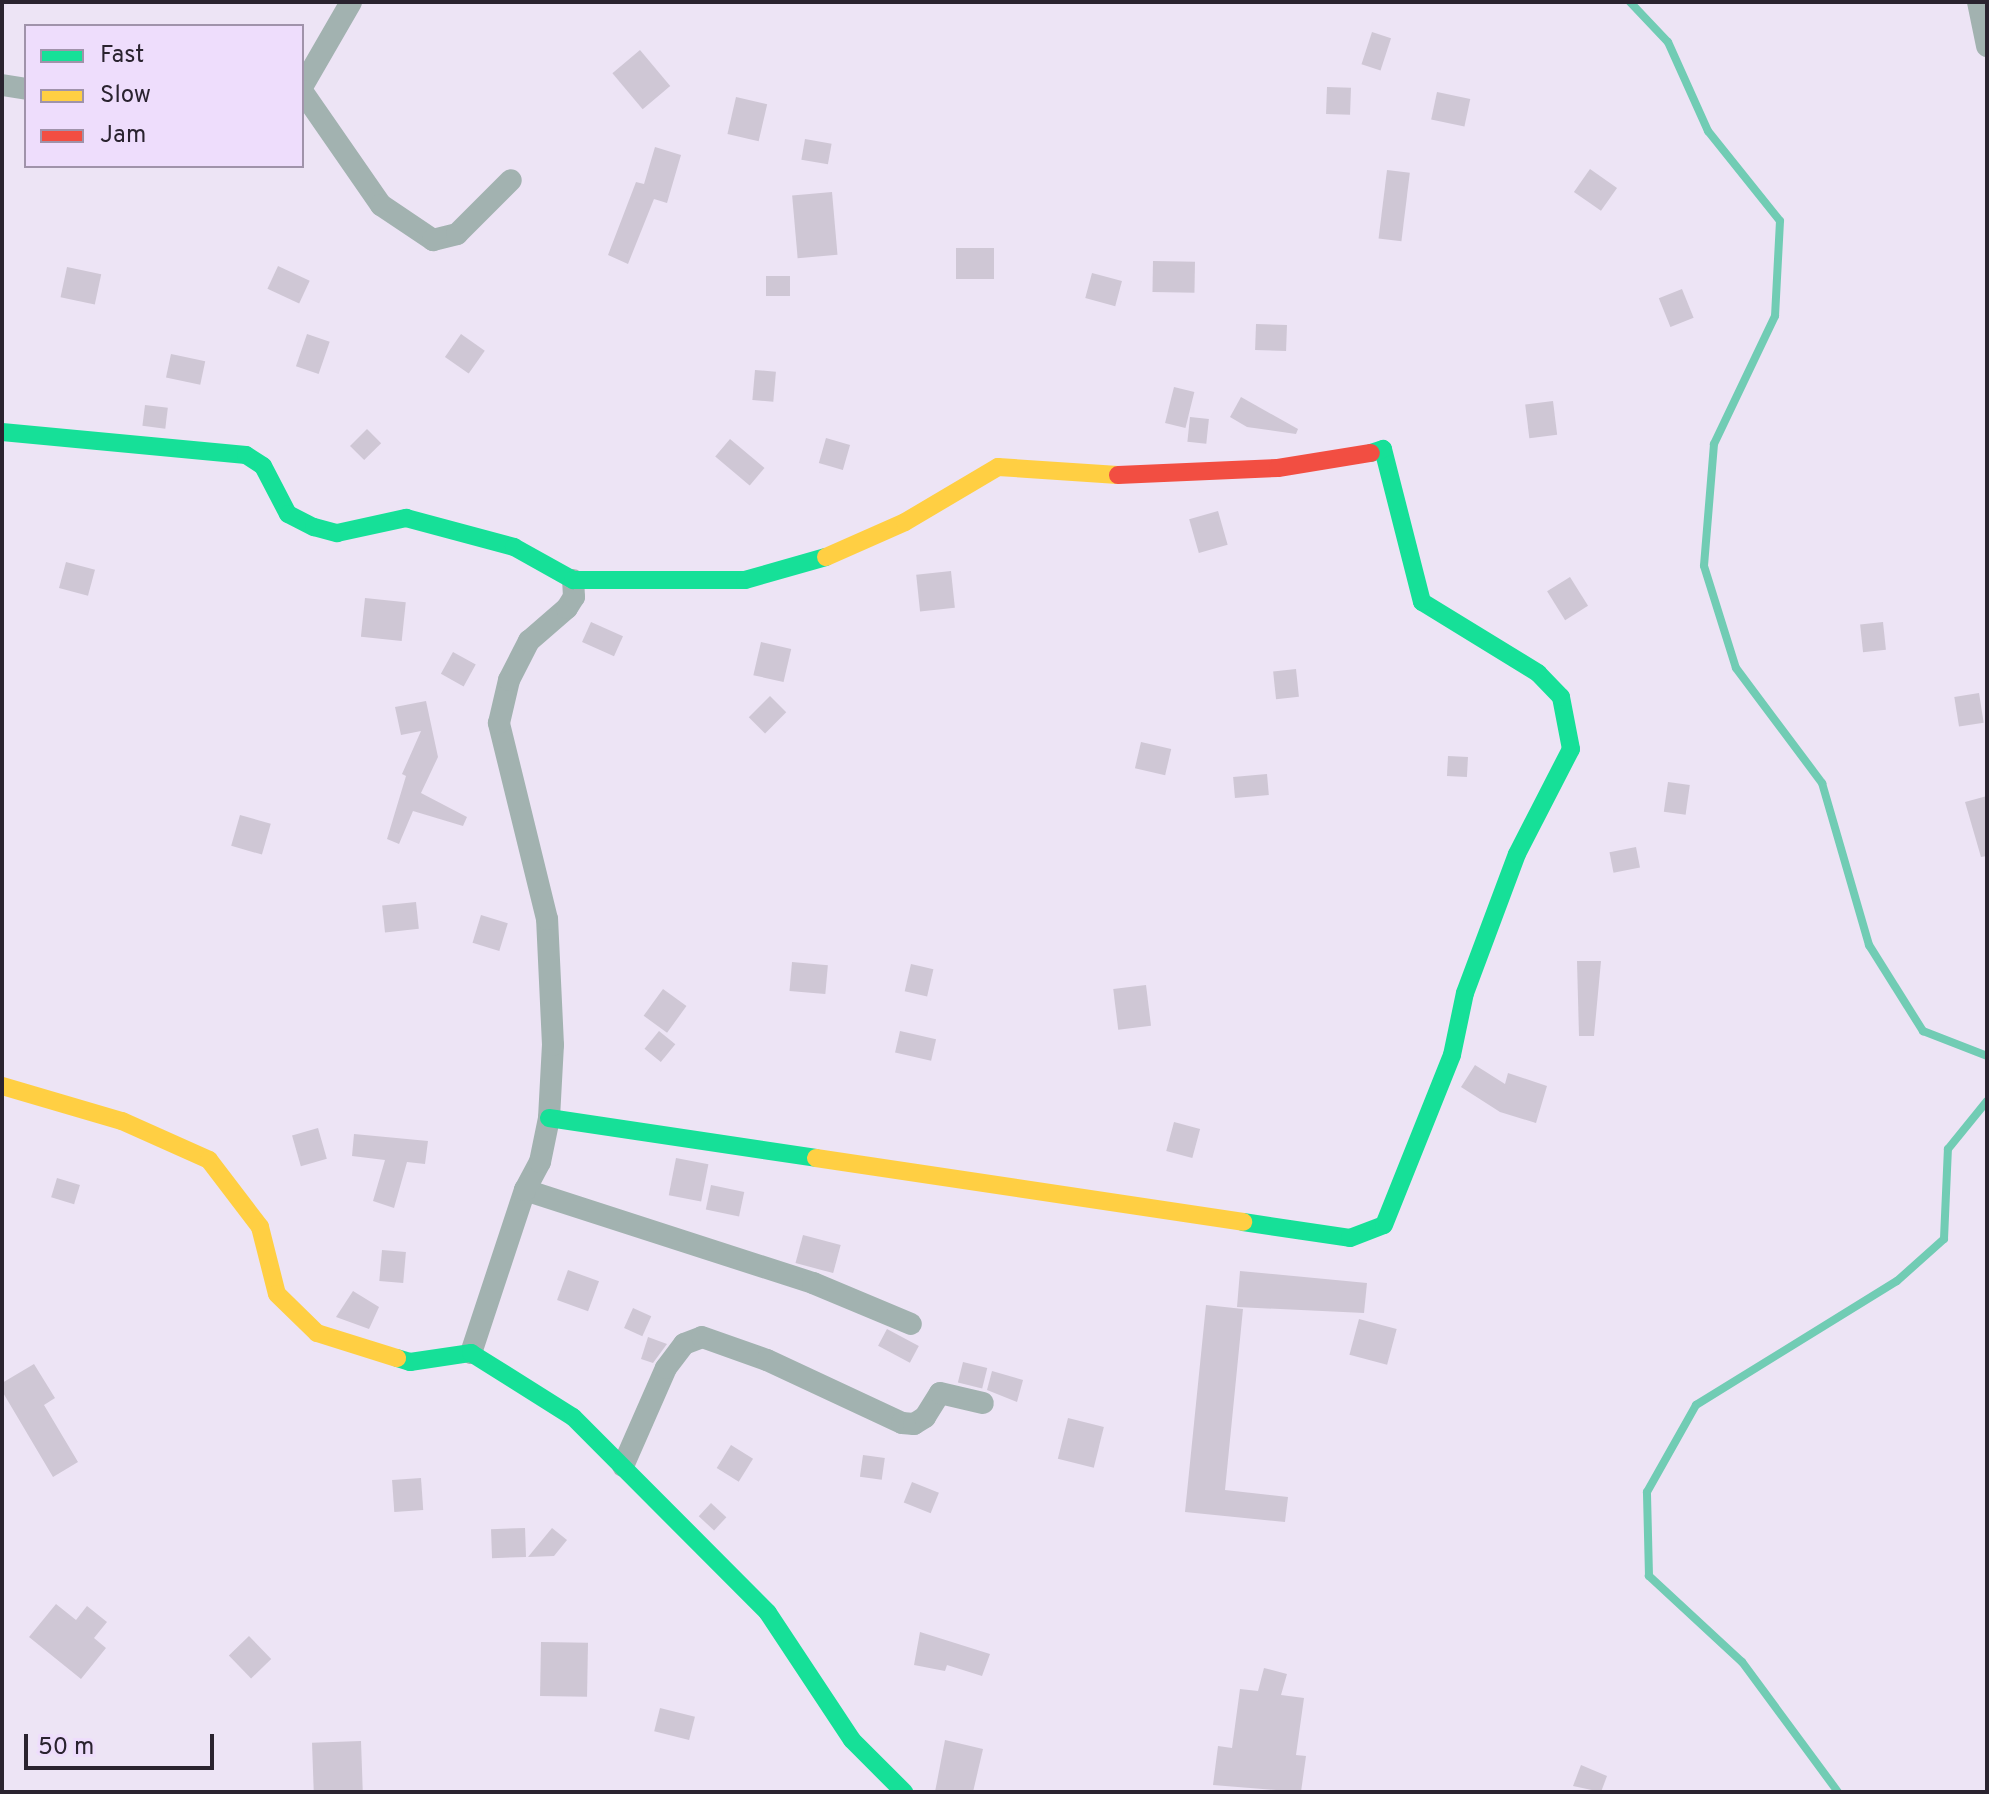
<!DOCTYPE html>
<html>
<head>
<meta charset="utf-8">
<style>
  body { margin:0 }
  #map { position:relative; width:1989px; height:1794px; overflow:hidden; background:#ede4f5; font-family:Overpass,sans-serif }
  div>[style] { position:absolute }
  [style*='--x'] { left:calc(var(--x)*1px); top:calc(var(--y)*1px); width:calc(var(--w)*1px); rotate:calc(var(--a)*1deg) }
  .stream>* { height:8px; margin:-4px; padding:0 4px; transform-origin:4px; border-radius:4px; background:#71ccb4 }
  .building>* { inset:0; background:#cfc7d5; transform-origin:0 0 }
  .street>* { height:22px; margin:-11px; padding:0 11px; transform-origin:11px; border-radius:11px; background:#a2b2b0 }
  .fast>* { height:18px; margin:-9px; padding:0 9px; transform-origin:9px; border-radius:9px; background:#16e098 }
  .slow>* { height:18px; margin:-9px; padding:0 9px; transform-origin:9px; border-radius:9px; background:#ffcf43 }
  .jam>* { height:18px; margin:-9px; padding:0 9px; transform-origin:9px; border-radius:9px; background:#f24e42 }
  span { translate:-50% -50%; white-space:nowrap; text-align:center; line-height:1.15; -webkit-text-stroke:6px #eeddfc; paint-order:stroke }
  .frame { position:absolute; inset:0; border:4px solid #2a232f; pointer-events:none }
  .legend { position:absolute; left:24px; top:24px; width:280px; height:144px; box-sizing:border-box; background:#eeddfc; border:2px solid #a093aa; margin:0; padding:10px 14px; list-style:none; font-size:24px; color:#2a232f }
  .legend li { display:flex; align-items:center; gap:16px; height:40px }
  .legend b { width:40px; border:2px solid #a093aa }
  .scale { position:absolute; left:24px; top:1734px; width:190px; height:36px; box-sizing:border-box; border:4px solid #2a232f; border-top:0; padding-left:10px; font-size:24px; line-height:28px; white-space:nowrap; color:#2a232f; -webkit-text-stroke:6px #eeddfc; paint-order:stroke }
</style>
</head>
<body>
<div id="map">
  <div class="stream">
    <i style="--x:1630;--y:2;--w:55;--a:46.5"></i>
    <i style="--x:1668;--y:42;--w:98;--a:65.8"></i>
    <i style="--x:1708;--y:131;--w:115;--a:51.3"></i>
    <i style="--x:1780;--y:221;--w:95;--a:93"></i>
    <i style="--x:1775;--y:316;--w:142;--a:115.5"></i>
    <i style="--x:1714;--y:444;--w:122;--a:94.7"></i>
    <i style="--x:1704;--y:566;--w:107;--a:72.6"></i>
    <i style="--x:1736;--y:668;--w:144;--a:53.2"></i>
    <i style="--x:1822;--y:783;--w:169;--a:73.8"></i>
    <i style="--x:1869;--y:945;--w:102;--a:57.9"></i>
    <i style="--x:1923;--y:1031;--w:69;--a:21.3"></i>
    <i style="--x:1838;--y:1792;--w:162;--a:-126.4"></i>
    <i style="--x:1742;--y:1662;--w:127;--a:-137.2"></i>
    <i style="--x:1649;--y:1576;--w:84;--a:-91.4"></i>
    <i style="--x:1647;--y:1492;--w:100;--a:-60.6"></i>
    <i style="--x:1696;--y:1405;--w:236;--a:-31.7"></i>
    <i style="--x:1897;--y:1281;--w:63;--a:-41.8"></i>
    <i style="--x:1944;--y:1239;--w:90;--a:-87.5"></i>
    <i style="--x:1948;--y:1149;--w:62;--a:-50.9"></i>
  </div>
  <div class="building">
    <i style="left:1372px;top:32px;width:20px;height:34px;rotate:18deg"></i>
    <i style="left:640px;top:50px;width:47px;height:36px;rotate:50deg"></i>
    <i style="left:1327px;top:87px;width:24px;height:27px;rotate:2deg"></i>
    <i style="left:1437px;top:92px;width:34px;height:28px;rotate:12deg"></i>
    <i style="left:736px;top:97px;width:32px;height:38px;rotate:13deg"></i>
    <i style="left:805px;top:139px;width:27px;height:21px;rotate:10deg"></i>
    <i style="clip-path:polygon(655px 147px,681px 155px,667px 203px,654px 199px,628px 264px,608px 255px,636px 182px,644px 184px)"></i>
    <i style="left:1590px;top:169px;width:33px;height:28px;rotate:35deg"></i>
    <i style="left:1387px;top:170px;width:23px;height:69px;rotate:7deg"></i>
    <i style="left:832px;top:192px;width:63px;height:40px;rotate:85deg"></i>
    <i style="left:956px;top:248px;width:38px;height:31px"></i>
    <i style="left:1153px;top:261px;width:42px;height:31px;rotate:1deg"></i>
    <i style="left:278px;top:266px;width:35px;height:25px;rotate:25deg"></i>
    <i style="left:67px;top:267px;width:35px;height:31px;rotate:12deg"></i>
    <i style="left:1092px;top:273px;width:31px;height:26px;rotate:15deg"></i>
    <i style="left:766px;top:276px;width:24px;height:20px"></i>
    <i style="left:1682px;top:289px;width:31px;height:25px;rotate:68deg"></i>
    <i style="left:1256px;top:324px;width:31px;height:26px;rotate:2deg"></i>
    <i style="left:307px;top:334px;width:24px;height:34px;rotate:19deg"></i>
    <i style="left:461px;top:334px;width:29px;height:28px;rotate:35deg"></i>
    <i style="left:171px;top:354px;width:35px;height:24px;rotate:12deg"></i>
    <i style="left:755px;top:370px;width:21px;height:30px;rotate:5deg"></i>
    <i style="left:1174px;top:387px;width:21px;height:37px;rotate:14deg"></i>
    <i style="clip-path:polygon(1241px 397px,1298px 429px,1296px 434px,1247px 427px,1230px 417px)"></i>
    <i style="left:1553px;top:401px;width:34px;height:28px;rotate:83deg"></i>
    <i style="left:145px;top:405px;width:23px;height:21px;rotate:7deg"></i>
    <i style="left:1190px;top:417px;width:19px;height:25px;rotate:6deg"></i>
    <i style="left:367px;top:429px;width:20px;height:24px;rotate:45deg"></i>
    <i style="left:826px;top:438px;width:25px;height:26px;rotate:16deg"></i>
    <i style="left:730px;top:439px;width:45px;height:23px;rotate:40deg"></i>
    <i style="left:1218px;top:511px;width:35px;height:30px;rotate:74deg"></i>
    <i style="left:66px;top:562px;width:30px;height:27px;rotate:15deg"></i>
    <i style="left:951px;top:571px;width:37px;height:35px;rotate:84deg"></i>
    <i style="left:1570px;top:577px;width:34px;height:27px;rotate:58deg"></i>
    <i style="left:365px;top:598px;width:41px;height:39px;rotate:6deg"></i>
    <i style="left:591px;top:622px;width:35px;height:22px;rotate:24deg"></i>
    <i style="left:1883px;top:622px;width:28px;height:23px;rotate:84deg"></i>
    <i style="left:761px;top:642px;width:31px;height:34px;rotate:13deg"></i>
    <i style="left:453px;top:652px;width:26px;height:25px;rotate:29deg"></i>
    <i style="left:1296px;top:669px;width:28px;height:23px;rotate:84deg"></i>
    <i style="left:1979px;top:693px;width:30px;height:25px;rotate:81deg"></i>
    <i style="left:770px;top:696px;width:23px;height:30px;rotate:45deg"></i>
    <i style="clip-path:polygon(426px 701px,438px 757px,421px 793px,467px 817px,463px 826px,413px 811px,399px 844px,387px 839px,406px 776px,402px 774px,421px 731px,401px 735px,395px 707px)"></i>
    <i style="left:1141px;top:742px;width:31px;height:27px;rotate:13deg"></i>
    <i style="left:1448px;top:756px;width:20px;height:20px;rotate:3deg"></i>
    <i style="left:1267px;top:774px;width:21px;height:34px;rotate:85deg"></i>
    <i style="left:1668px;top:782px;width:22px;height:30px;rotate:8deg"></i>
    <i style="clip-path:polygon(1987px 796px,1987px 856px,1981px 857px,1965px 802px)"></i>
    <i style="left:240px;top:815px;width:32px;height:32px;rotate:16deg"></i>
    <i style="left:1636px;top:847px;width:21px;height:27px;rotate:79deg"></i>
    <i style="left:416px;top:902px;width:27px;height:34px;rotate:84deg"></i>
    <i style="left:481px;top:915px;width:28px;height:29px;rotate:17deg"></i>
    <i style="clip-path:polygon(1577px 961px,1601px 961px,1594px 1036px,1579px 1036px)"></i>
    <i style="left:792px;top:962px;width:36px;height:29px;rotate:5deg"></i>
    <i style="left:911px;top:964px;width:23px;height:28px;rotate:13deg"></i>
    <i style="left:1146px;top:985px;width:41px;height:33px;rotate:83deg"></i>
    <i style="left:663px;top:989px;width:29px;height:33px;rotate:36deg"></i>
    <i style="left:659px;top:1031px;width:21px;height:23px;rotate:39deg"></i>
    <i style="left:900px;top:1031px;width:37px;height:22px;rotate:13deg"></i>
    <i style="clip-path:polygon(1475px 1065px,1505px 1084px,1508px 1073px,1547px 1086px,1536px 1123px,1500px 1112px,1461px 1087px)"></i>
    <i style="left:1174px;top:1122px;width:27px;height:30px;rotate:15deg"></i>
    <i style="left:318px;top:1128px;width:32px;height:27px;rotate:74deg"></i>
    <i style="clip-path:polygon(354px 1134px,428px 1141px,425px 1164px,407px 1162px,394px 1208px,373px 1201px,385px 1160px,352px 1156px)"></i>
    <i style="left:676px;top:1158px;width:33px;height:38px;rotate:11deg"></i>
    <i style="left:57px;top:1178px;width:24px;height:20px;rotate:17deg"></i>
    <i style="left:711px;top:1185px;width:34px;height:25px;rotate:12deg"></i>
    <i style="left:803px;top:1235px;width:39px;height:29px;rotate:15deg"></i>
    <i style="left:382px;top:1250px;width:24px;height:31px;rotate:5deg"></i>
    <i style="left:568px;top:1270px;width:33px;height:32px;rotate:20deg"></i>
    <i style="clip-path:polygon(1240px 1271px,1367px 1283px,1364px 1313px,1237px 1307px)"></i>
    <i style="clip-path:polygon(353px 1291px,379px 1307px,369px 1329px,336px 1317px)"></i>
    <i style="clip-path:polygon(1206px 1305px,1243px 1309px,1225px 1490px,1288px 1497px,1285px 1522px,1185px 1512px)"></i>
    <i style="left:633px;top:1308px;width:20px;height:22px;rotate:24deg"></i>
    <i style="left:1359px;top:1319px;width:39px;height:37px;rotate:15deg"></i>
    <i style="left:887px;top:1329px;width:36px;height:19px;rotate:28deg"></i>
    <i style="clip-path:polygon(648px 1337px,667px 1344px,653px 1363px,641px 1359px)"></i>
    <i style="left:963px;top:1362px;width:25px;height:21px;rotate:14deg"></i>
    <i style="clip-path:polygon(34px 1364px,55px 1398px,44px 1405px,78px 1462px,53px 1477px,2px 1391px,2px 1383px)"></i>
    <i style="clip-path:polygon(992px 1371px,1023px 1380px,1017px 1402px,987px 1390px)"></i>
    <i style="left:1068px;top:1418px;width:37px;height:42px;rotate:14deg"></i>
    <i style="left:731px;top:1445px;width:26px;height:27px;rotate:32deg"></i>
    <i style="left:863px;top:1455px;width:22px;height:22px;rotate:8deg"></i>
    <i style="left:421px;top:1478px;width:32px;height:29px;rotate:86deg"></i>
    <i style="left:912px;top:1482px;width:29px;height:22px;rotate:22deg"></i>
    <i style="left:711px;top:1503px;width:21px;height:18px;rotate:43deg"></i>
    <i style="left:525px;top:1528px;width:29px;height:34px;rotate:88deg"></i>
    <i style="clip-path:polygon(552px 1528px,567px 1540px,554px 1556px,528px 1557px)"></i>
    <i style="clip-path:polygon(56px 1604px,76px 1620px,87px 1606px,107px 1622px,94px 1638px,106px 1648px,81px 1679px,29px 1637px)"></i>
    <i style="clip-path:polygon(920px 1632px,990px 1654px,982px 1676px,947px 1665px,945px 1671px,914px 1665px)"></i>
    <i style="left:249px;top:1636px;width:32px;height:28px;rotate:46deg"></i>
    <i style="left:541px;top:1642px;width:47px;height:54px;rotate:1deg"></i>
    <i style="clip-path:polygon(1264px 1668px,1287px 1674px,1281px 1695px,1304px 1698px,1296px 1755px,1306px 1756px,1301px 1792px,1213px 1785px,1218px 1746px,1232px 1748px,1240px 1689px,1258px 1691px)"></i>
    <i style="left:660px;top:1708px;width:36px;height:24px;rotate:14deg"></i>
    <i style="clip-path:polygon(945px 1740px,983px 1749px,973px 1792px,935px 1792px)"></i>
    <i style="left:361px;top:1741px;width:51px;height:49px;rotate:88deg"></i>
    <i style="clip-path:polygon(1581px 1765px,1607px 1776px,1601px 1792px,1573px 1786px)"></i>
  </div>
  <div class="street">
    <i style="--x:1978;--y:2;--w:45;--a:78.4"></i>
    <i style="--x:2;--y:85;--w:24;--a:9"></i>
    <i style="--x:302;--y:87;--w:98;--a:-60"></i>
    <i style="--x:302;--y:91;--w:139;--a:55.3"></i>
    <i style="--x:381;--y:205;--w:63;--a:33.9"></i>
    <i style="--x:433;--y:240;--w:25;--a:-14"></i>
    <i style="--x:457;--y:234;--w:76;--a:-45"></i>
    <i style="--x:525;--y:1190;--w:303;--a:17.9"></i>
    <i style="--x:813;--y:1283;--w:106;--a:22.7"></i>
    <i style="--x:471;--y:1353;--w:172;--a:-71.7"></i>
    <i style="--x:525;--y:1190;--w:32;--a:-62"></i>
    <i style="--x:540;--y:1162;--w:45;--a:-78.4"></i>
    <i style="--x:549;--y:1118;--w:73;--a:-86.9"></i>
    <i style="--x:553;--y:1045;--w:126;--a:-92.7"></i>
    <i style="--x:547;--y:919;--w:202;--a:-103.8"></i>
    <i style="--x:499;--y:723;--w:44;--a:-76.9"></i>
    <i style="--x:509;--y:680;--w:44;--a:-62.9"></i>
    <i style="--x:529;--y:641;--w:50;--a:-41"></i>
    <i style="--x:567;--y:608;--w:13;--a:-58"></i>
    <i style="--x:574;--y:597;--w:17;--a:-93"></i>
    <i style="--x:623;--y:1466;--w:107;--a:-66.3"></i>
    <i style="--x:666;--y:1368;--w:30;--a:-53"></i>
    <i style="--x:684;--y:1344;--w:19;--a:-21"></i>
    <i style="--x:702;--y:1337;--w:69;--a:19.5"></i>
    <i style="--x:767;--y:1360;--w:149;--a:25"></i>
    <i style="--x:902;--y:1423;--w:12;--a:5"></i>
    <i style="--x:914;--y:1424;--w:13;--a:-32"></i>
    <i style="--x:925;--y:1417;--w:28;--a:-58"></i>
    <i style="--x:940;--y:1393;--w:44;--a:13.1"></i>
  </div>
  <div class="fast">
    <i style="--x:2;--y:432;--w:245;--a:5.4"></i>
    <i style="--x:246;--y:455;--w:20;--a:33"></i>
    <i style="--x:263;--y:466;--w:54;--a:62.5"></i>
    <i style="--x:288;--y:514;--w:29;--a:27"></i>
    <i style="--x:314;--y:527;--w:24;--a:15"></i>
    <i style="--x:337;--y:533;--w:71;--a:-12.3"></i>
    <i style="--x:406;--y:518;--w:112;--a:15"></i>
    <i style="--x:514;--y:547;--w:68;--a:29.2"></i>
    <i style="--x:573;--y:580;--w:172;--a:0"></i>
    <i style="--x:745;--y:580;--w:84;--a:-15.9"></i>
    <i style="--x:549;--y:1118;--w:270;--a:8.5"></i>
    <i style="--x:1243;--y:1222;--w:108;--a:8.5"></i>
    <i style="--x:1350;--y:1238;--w:36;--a:-21"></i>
    <i style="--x:1384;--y:1225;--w:183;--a:-68.2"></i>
    <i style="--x:1452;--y:1055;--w:63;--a:-78.2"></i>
    <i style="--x:1465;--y:993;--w:148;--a:-69.5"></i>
    <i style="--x:1517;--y:854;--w:118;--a:-62.8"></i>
    <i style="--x:1571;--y:749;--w:53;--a:-100.9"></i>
    <i style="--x:1561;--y:697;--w:33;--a:-134"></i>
    <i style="--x:1538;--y:673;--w:136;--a:-148.5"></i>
    <i style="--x:1422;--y:602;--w:158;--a:-104.3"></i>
    <i style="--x:1383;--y:449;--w:13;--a:162"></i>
    <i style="--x:397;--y:1358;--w:14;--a:17"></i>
    <i style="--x:410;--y:1362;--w:62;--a:-8.4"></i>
    <i style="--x:471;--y:1353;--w:120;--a:32.1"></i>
    <i style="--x:573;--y:1417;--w:276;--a:45.1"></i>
    <i style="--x:768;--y:1613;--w:152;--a:56.5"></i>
    <i style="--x:852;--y:1740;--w:74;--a:45"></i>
  </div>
  <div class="slow">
    <i style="--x:826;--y:557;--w:86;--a:-23.9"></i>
    <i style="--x:905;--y:522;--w:108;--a:-30.6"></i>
    <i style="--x:998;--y:467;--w:120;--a:3.8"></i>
    <i style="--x:2;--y:1086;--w:125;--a:16.3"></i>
    <i style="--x:122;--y:1121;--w:95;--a:24.1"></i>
    <i style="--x:209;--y:1160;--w:84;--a:52.7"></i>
    <i style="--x:260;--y:1227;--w:69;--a:75.8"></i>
    <i style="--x:277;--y:1294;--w:56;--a:44.3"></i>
    <i style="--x:317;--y:1333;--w:84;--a:17.4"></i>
    <i style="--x:816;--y:1158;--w:432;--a:8.5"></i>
  </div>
  <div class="jam">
    <i style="--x:1118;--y:475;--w:160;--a:-2.5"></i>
    <i style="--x:1278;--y:468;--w:94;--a:-9.2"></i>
  </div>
  <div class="frame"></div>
  <ul class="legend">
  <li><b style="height:10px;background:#16e098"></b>Fast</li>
  <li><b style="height:10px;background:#ffcf43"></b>Slow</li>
  <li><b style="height:10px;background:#f24e42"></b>Jam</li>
  </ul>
  <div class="scale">50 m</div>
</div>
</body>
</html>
